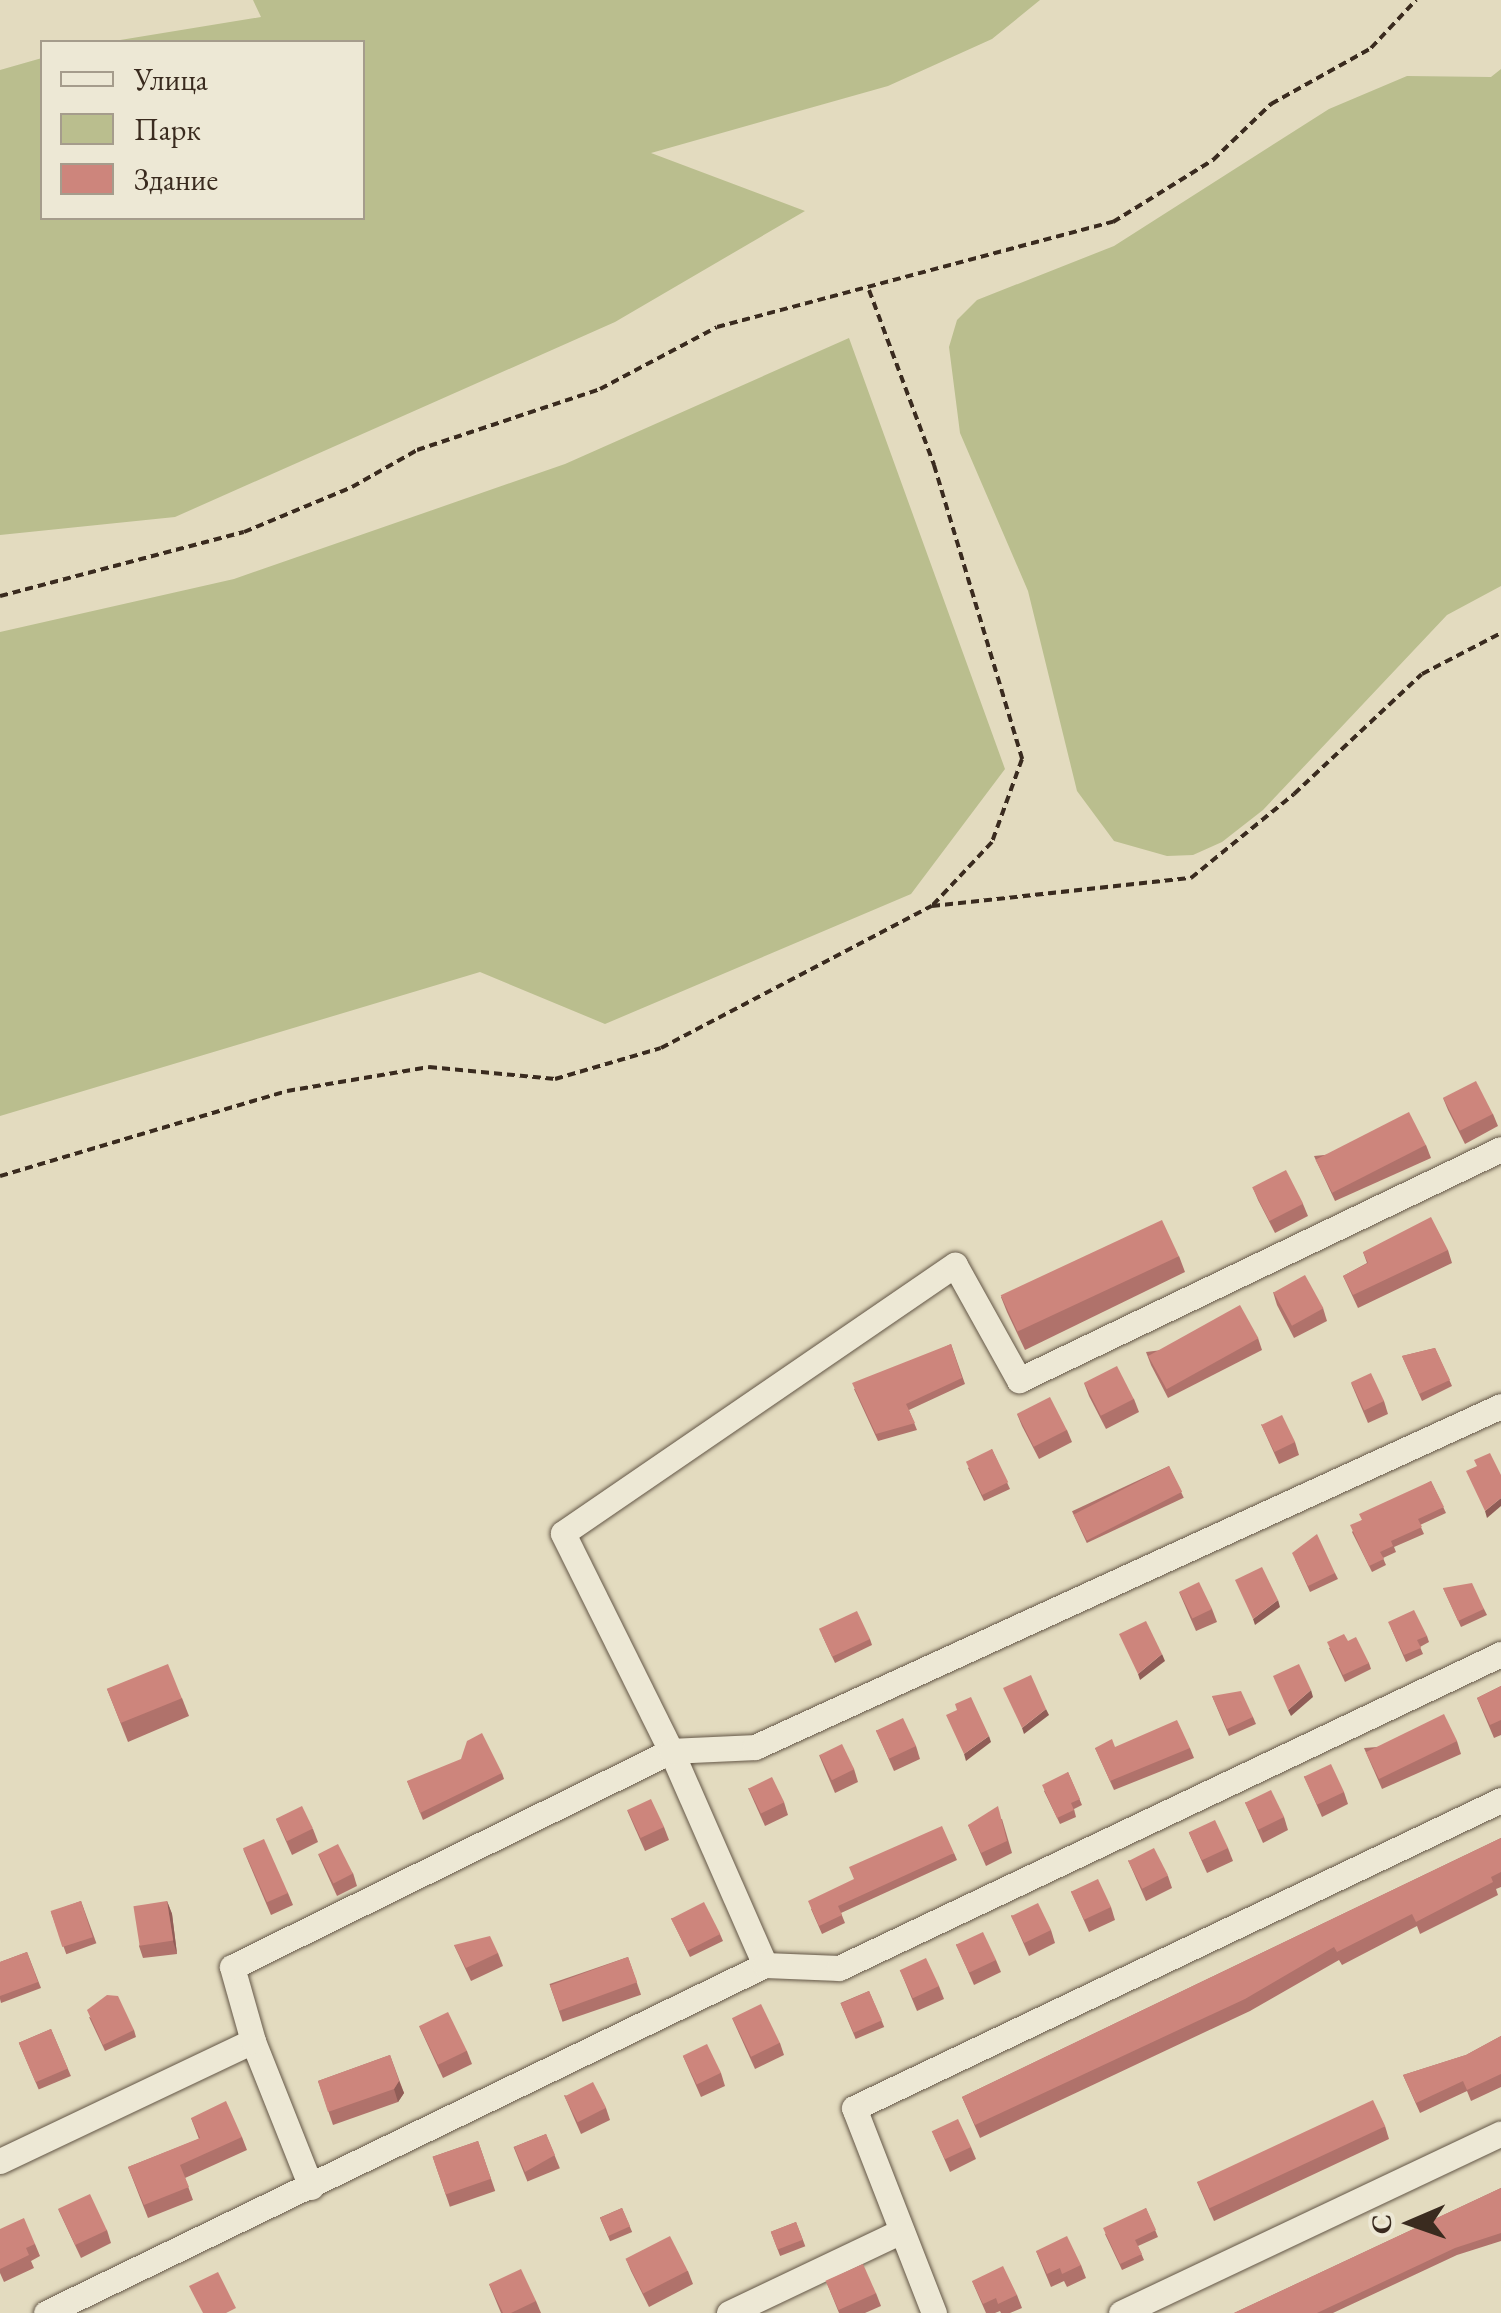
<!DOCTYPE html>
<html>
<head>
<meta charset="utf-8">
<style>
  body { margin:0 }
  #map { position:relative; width:1501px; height:2313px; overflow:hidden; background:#e3dbbf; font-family:"EB Garamond",serif }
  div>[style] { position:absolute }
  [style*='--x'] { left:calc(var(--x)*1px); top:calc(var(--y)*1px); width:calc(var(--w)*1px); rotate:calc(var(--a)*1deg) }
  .green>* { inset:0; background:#babe8e }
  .path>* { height:4px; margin-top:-2px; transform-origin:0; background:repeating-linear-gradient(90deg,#3a2b1f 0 8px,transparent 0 13px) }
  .roads { filter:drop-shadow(0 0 2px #645747) drop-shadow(0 0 2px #645747) }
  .minor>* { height:25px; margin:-12.5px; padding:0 12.5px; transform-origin:12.5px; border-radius:12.5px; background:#ede8d5 }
  .wall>* { inset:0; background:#b0726b; transform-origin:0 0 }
  .shaded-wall>* { inset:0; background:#905d57 }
  .building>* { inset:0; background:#cd857c; transform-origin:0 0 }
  span { translate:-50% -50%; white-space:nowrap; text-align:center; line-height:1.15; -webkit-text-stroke:9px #ede8d5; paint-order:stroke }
  .legend { position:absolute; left:40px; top:40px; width:325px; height:180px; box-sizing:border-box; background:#ede8d5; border:2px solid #a59c8c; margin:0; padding:12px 18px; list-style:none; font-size:30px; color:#3a2b1f }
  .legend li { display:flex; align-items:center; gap:20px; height:50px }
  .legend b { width:50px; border:2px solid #a59c8c }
  .north { position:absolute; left:1361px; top:2173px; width:100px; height:100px; -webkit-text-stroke:8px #ede8d5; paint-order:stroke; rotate:268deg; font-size:28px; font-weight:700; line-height:40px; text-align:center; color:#3a2b1f }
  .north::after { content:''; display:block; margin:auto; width:35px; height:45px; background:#3a2b1f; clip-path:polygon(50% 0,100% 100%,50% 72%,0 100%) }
</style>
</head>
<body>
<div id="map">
  <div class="green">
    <i style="clip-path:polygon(253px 0,1040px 0,992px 39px,888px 86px,651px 153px,805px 211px,615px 322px,175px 517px,0 535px,0 70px,42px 58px,42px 218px,362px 218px,362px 42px,108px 42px,261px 17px)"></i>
    <i style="clip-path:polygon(1501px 69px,1501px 586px,1447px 615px,1263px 810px,1222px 842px,1193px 855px,1167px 856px,1114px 841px,1077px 791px,1028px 591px,960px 433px,949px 347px,957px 320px,977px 300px,1114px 246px,1329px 109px,1407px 76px,1491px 77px)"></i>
    <i style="clip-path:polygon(849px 338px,1005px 769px,911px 894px,605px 1024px,480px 972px,0 1116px,0 632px,234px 579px,565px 464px)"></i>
  </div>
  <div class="path">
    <i style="--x:869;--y:290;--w:187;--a:69.6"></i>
    <i style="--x:934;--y:465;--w:307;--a:73.3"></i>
    <i style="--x:1022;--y:759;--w:88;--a:109.9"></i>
    <i style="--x:992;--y:842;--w:88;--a:133.2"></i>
    <i style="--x:0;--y:596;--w:252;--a:-14.7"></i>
    <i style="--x:244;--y:532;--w:117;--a:-22.6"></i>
    <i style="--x:352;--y:487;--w:75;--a:-29.6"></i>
    <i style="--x:417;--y:450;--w:193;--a:-18.4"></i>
    <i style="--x:600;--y:389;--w:132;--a:-27.9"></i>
    <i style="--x:717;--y:327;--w:410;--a:-14.9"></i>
    <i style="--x:1113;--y:222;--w:118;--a:-31.8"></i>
    <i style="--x:1213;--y:160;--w:81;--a:-44"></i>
    <i style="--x:1271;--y:104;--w:115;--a:-29.2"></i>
    <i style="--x:1371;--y:48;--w:66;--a:-46.8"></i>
    <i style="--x:0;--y:1176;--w:299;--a:-16.5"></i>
    <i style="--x:287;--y:1091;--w:144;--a:-9.6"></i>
    <i style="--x:429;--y:1067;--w:127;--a:5.4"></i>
    <i style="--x:555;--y:1079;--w:110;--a:-16.3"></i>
    <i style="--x:661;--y:1048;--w:306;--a:-27.7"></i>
    <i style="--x:932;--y:906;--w:261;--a:-6.2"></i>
    <i style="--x:1191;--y:878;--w:133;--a:-39.2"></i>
    <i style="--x:1294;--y:794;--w:175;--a:-43.2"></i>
    <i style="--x:1422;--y:674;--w:89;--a:-27.4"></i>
  </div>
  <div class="roads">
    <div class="minor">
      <i style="--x:765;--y:1965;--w:234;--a:-113.7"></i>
      <i style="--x:671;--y:1751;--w:243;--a:-116.4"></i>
      <i style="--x:563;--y:1533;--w:475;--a:-34.4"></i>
      <i style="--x:955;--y:1265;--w:132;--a:60.9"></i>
      <i style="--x:1019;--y:1380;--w:534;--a:-25.61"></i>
      <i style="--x:0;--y:2161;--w:280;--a:-25.4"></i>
      <i style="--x:311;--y:2187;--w:157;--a:-111.7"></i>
      <i style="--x:253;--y:2041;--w:77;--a:-105.8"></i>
      <i style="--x:232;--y:1967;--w:489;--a:-26.2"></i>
      <i style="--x:671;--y:1751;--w:84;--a:-2.7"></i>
      <i style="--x:755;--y:1747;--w:820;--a:-24.57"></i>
      <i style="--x:46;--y:2313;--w:799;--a:-25.83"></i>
      <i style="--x:765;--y:1965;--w:74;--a:2.3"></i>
      <i style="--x:839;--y:1968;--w:733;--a:-25.38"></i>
      <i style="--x:729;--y:2313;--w:191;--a:-25.4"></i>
      <i style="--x:934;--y:2313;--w:220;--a:-111.3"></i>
      <i style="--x:854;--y:2108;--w:717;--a:-25.46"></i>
      <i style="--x:1121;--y:2313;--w:420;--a:-25.3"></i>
    </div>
  </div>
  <div class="wall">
    <i style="clip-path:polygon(1443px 1098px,1493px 1114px,1498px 1126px,1465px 1144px,1448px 1110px)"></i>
    <i style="clip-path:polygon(1426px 1145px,1431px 1158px,1335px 1201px,1314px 1156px)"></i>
    <i style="clip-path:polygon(1253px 1188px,1303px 1204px,1308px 1216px,1275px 1233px,1258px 1200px)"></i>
    <i style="clip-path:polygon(1448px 1250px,1452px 1263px,1358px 1308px,1343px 1276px,1367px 1263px,1363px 1252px)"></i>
    <i style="clip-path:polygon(1179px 1256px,1185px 1272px,1025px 1350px,1007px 1312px,1001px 1297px)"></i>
    <i style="clip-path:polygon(1273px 1292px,1323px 1308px,1327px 1321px,1294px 1338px,1277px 1305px)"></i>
    <i style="clip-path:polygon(1258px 1338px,1262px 1350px,1168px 1398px,1151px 1365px,1146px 1352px)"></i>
    <i style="clip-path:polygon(951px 1344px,965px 1384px,909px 1410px,917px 1430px,878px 1441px,854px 1389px)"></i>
    <i style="clip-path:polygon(1435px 1348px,1452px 1386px,1422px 1401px,1402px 1356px)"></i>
    <i style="clip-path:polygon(1084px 1383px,1134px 1399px,1139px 1412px,1106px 1429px,1089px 1396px)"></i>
    <i style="clip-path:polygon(1351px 1383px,1384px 1401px,1388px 1414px,1368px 1423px)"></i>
    <i style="clip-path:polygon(1017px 1414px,1067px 1430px,1072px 1442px,1039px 1459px,1022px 1426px)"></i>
    <i style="clip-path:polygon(1261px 1424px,1295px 1442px,1299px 1455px,1279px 1464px)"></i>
    <i style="clip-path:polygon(992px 1449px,1010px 1489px,984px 1501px,968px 1468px)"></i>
    <i style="left:1169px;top:1466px;width:35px;height:107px;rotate:65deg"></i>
    <i style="clip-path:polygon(1431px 1481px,1446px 1513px,1420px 1525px,1424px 1534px,1394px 1547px,1396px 1552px,1383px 1558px,1386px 1565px,1372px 1572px,1352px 1532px,1362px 1520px)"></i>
    <i style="clip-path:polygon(1295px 1559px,1335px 1573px,1338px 1579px,1310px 1592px)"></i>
    <i style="clip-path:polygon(1443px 1588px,1484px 1609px,1487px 1615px,1461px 1627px)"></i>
    <i style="clip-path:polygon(1179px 1592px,1212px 1609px,1217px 1622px,1196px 1631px)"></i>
    <i style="clip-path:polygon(1391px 1628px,1427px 1636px,1429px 1642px,1420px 1647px,1423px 1654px,1406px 1662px)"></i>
    <i style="clip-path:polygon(822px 1635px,870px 1639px,872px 1645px,835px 1663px)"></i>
    <i style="clip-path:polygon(1348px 1641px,1369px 1663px,1371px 1669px,1345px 1682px,1329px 1648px)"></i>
    <i style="clip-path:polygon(1501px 1686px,1501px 1735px,1494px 1738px,1477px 1698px)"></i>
    <i style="clip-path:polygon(107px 1689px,182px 1698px,189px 1716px,128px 1742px)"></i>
    <i style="clip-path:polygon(1212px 1696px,1253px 1717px,1256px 1724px,1229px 1736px)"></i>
    <i style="clip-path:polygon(876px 1730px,916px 1746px,920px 1759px,894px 1771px)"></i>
    <i style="clip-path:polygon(1457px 1741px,1461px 1754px,1382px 1789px,1364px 1748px)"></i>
    <i style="clip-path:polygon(1095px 1748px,1190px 1748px,1194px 1758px,1114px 1790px)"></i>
    <i style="clip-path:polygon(819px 1755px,854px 1769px,858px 1782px,835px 1793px)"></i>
    <i style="clip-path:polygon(1068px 1772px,1082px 1805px,1074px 1809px,1076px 1817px,1060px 1824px,1044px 1791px)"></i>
    <i style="clip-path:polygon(502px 1773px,504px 1779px,423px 1820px,407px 1781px)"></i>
    <i style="clip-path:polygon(1304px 1776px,1344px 1792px,1348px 1804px,1322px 1817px)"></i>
    <i style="clip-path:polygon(748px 1788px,784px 1802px,788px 1815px,765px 1826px)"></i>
    <i style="clip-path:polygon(1245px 1802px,1284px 1817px,1288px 1830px,1263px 1843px)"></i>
    <i style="clip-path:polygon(627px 1810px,664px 1827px,669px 1840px,645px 1851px)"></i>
    <i style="clip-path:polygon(276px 1819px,313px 1829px,318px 1842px,292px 1855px)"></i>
    <i style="clip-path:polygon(1002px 1819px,1012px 1853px,986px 1866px,968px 1825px)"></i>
    <i style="clip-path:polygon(1189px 1833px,1228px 1848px,1233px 1861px,1207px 1873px)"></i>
    <i style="clip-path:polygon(1501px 1838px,1501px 1887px,1496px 1889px,1498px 1895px,1420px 1934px,1417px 1926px,1342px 1965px,1339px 1960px,1250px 2011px,980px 2138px,962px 2097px)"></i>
    <i style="clip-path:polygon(243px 1849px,288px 1893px,293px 1905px,271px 1915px)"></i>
    <i style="clip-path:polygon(954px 1853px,957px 1860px,841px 1913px,845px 1923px,822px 1934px,811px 1909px,854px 1880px)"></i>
    <i style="clip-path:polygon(318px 1854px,353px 1873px,357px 1886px,337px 1896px)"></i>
    <i style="clip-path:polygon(1128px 1860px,1168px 1876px,1172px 1888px,1146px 1901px)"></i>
    <i style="clip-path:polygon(1071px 1891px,1111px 1907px,1115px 1920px,1089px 1932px)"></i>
    <i style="left:81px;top:1901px;width:45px;height:32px;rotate:70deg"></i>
    <i style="clip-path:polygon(167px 1901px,172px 1914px,177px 1954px,143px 1958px,139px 1946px)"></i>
    <i style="clip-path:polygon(1011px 1915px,1051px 1930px,1055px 1943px,1029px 1956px)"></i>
    <i style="clip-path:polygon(671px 1918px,720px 1934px,723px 1941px,690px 1957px)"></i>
    <i style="clip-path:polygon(956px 1944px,996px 1960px,1001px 1972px,974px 1985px)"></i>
    <i style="clip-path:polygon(454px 1945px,498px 1953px,503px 1966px,471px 1981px)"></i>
    <i style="clip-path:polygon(27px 1952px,41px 1988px,1px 2003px,0 1999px,0 1962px)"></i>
    <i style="left:628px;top:1957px;width:40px;height:83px;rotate:71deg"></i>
    <i style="clip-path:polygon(900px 1970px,939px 1986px,944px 1999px,917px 2011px)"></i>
    <i style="left:869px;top:1991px;width:39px;height:31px;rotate:67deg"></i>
    <i style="clip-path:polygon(89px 2017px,134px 2030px,136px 2037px,105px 2051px)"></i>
    <i style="clip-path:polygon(732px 2018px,780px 2043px,784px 2055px,755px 2069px)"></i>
    <i style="clip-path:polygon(419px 2026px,467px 2051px,472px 2064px,443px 2078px)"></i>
    <i style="left:51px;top:2029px;width:51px;height:35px;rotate:67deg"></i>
    <i style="clip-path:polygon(1501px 2036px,1501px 2087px,1471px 2101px,1467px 2091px,1420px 2113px,1403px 2075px,1466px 2055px)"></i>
    <i style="clip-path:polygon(390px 2055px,404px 2093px,398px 2102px,333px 2125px,318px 2081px)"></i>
    <i style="clip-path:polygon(683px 2056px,721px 2073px,725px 2086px,701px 2097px)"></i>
    <i style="clip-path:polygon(564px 2095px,606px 2108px,610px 2120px,581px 2134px)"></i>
    <i style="clip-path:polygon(191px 2118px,242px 2137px,247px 2150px,185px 2178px,193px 2200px,148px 2218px,128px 2167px,199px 2139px)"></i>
    <i style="clip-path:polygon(1385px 2126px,1389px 2139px,1214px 2221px,1197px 2182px)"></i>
    <i style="clip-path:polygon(932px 2131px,971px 2147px,976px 2159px,950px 2172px)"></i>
    <i style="left:546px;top:2134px;width:37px;height:35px;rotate:68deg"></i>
    <i style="left:478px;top:2141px;width:53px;height:48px;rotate:71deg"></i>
    <i style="clip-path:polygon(1501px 2188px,1501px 2241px,1457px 2255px,1333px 2313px,1234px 2313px)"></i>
    <i style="left:622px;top:2208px;width:26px;height:24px;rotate:67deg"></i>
    <i style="clip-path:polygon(1146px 2208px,1158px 2237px,1138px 2246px,1144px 2260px,1122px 2270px,1105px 2234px)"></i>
    <i style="clip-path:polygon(58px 2209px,107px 2230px,111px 2243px,81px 2258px)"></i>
    <i style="left:796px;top:2222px;width:26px;height:27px;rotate:69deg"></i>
    <i style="clip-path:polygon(0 2229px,35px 2244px,40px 2256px,31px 2261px,34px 2268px,4px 2282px,0 2273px)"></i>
    <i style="clip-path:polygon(1036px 2251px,1081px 2265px,1086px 2278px,1067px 2287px,1064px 2281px,1051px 2287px)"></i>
    <i style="clip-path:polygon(626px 2259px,688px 2271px,693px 2284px,649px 2307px,631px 2271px)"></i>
    <i style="clip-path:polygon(826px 2281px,876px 2293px,881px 2306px,865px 2313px,839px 2313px)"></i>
    <i style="clip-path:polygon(972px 2281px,1017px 2295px,1022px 2308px,1010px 2313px,1001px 2313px,1000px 2311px,995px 2313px,986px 2313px)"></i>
    <i style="clip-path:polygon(489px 2284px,536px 2301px,541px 2313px,501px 2313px)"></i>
  </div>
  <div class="shaded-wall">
    <i style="clip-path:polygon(1501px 1498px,1501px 1506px,1487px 1518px,1485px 1511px)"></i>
    <i style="clip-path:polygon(1278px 1600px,1280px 1607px,1255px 1625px,1253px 1619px)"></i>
    <i style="clip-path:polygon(1162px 1654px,1165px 1661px,1140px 1680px,1138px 1674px)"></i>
    <i style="clip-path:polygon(1311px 1690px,1313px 1697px,1291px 1716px,1288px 1710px)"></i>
    <i style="clip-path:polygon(1046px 1709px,1049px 1715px,1024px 1734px,1022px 1728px)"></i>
    <i style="clip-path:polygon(989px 1736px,991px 1742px,966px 1761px,964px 1754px)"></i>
    <i style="clip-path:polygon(167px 1901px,172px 1914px,177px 1954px,173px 1941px)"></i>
    <i style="clip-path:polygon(399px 2081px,404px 2093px,398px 2102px,394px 2089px)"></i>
  </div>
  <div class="building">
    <i style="left:1476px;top:1081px;width:37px;height:37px;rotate:63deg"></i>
    <i style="left:1409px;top:1112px;width:37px;height:105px;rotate:63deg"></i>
    <i style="left:1286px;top:1170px;width:38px;height:38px;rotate:63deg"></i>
    <i style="clip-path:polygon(1431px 1217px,1448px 1250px,1353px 1295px,1343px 1276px,1368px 1263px,1363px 1252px)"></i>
    <i style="left:1162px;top:1220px;width:40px;height:178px;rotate:65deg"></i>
    <i style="left:1305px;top:1275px;width:38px;height:36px;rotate:61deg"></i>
    <i style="left:1240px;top:1305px;width:38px;height:105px;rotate:61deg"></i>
    <i style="clip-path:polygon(951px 1344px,962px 1378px,906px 1404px,915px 1423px,876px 1434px,852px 1383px)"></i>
    <i style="clip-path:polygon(1435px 1348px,1450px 1380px,1419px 1394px,1402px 1356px)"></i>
    <i style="left:1117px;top:1366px;width:37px;height:37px;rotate:63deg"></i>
    <i style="left:1371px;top:1373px;width:31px;height:22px;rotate:65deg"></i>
    <i style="left:1050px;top:1397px;width:37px;height:37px;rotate:63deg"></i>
    <i style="left:1282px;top:1415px;width:30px;height:23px;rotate:64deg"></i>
    <i style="left:992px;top:1449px;width:37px;height:29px;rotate:64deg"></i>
    <i style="clip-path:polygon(1490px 1453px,1501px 1475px,1501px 1498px,1485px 1511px,1466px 1471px,1477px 1466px,1474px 1460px)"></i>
    <i style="left:1169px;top:1466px;width:29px;height:107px;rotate:63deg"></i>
    <i style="clip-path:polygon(1431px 1481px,1444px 1507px,1418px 1519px,1422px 1527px,1391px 1541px,1393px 1546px,1380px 1552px,1384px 1559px,1369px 1566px,1350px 1525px,1362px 1520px,1359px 1514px)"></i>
    <i style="clip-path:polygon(1317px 1534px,1335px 1573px,1308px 1586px,1292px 1553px)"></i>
    <i style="clip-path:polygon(1262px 1567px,1278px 1600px,1253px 1619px,1235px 1580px)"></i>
    <i style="left:1199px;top:1582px;width:30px;height:22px;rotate:64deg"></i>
    <i style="clip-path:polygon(1472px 1583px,1484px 1609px,1458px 1621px,1443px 1588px)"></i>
    <i style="clip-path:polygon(1414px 1610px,1427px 1636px,1417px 1640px,1421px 1648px,1404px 1655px,1388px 1622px)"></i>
    <i style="left:857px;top:1611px;width:31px;height:42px;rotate:65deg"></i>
    <i style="clip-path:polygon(1146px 1621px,1162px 1654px,1138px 1674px,1119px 1634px)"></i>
    <i style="clip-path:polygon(1344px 1634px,1348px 1641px,1356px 1637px,1369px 1663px,1343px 1675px,1327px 1642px)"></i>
    <i style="left:168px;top:1664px;width:37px;height:66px;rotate:68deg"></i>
    <i style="clip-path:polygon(1299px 1664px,1311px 1690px,1288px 1710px,1273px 1676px)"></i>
    <i style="clip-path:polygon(1031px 1675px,1046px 1709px,1022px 1728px,1003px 1688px)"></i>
    <i style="clip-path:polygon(1501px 1686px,1501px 1720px,1490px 1725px,1477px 1698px)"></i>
    <i style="clip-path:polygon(1241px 1691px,1253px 1717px,1227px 1729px,1212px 1696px)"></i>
    <i style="clip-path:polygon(971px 1697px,989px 1736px,964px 1754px,946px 1715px,957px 1710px,955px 1704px)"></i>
    <i style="left:1444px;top:1714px;width:30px;height:87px;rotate:64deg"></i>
    <i style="left:903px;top:1718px;width:31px;height:30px;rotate:65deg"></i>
    <i style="clip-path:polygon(1177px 1720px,1190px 1748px,1110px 1781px,1095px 1748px,1112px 1739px,1115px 1747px)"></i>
    <i style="clip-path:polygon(482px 1733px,502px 1773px,420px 1813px,407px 1781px,461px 1759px,467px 1741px)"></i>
    <i style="left:842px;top:1744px;width:28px;height:25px;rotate:64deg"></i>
    <i style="left:1331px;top:1764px;width:31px;height:30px;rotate:65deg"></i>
    <i style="clip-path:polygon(1068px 1772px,1080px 1799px,1071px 1803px,1074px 1810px,1057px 1818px,1042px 1785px)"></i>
    <i style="left:772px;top:1777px;width:28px;height:26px;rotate:64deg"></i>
    <i style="left:1271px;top:1790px;width:30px;height:29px;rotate:64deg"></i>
    <i style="left:651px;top:1799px;width:31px;height:26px;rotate:65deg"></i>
    <i style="left:302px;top:1806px;width:25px;height:29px;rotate:64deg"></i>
    <i style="clip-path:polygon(998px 1806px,1007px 1841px,981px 1853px,968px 1825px)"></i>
    <i style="left:1215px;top:1820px;width:31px;height:29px;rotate:65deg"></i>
    <i style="clip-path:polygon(942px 1826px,954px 1853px,838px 1906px,842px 1915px,819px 1926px,808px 1901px,854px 1879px,849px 1867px)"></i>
    <i style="clip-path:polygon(1501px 1838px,1501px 1872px,1491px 1877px,1493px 1882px,1416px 1922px,1412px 1914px,1337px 1952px,1334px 1947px,1245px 1999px,975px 2125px,962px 2097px)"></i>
    <i style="left:264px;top:1839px;width:59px;height:23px;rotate:66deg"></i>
    <i style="left:338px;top:1844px;width:33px;height:22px;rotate:63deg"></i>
    <i style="left:1154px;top:1848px;width:31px;height:29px;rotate:63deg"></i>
    <i style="left:1098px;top:1879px;width:31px;height:30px;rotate:65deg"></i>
    <i style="left:81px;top:1901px;width:38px;height:32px;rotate:72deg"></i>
    <i style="left:167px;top:1901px;width:40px;height:34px;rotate:81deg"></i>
    <i style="left:704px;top:1902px;width:36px;height:37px;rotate:63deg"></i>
    <i style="left:1038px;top:1903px;width:30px;height:30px;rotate:64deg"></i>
    <i style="left:983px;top:1932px;width:31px;height:30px;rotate:65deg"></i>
    <i style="clip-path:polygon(490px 1936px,498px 1953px,466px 1968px,454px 1945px)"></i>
    <i style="clip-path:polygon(27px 1952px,38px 1982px,0 1996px,0 1962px)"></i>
    <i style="left:628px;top:1957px;width:27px;height:83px;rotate:70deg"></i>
    <i style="left:926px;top:1958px;width:31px;height:29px;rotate:65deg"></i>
    <i style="left:869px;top:1991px;width:32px;height:31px;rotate:66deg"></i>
    <i style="clip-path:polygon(107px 1995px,118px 1996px,134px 2030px,103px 2045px,87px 2010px)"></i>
    <i style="left:761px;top:2004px;width:43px;height:32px;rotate:64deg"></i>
    <i style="left:448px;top:2012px;width:43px;height:32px;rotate:64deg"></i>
    <i style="left:51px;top:2029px;width:43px;height:35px;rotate:67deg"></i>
    <i style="clip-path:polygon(1501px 2036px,1501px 2074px,1467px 2090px,1463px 2081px,1416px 2103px,1403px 2075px,1466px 2055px)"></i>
    <i style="left:707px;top:2044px;width:32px;height:27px;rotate:64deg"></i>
    <i style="clip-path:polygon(390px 2055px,399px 2081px,394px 2089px,328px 2112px,318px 2081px)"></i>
    <i style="left:593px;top:2082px;width:29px;height:32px;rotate:63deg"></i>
    <i style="left:1373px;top:2100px;width:29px;height:194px;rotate:65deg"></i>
    <i style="clip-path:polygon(226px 2101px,242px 2137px,180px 2165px,189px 2187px,144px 2205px,128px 2167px,200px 2138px,191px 2118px)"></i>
    <i style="left:958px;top:2119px;width:31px;height:29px;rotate:65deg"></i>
    <i style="clip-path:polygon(546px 2134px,555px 2155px,525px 2172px,514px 2147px)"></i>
    <i style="left:478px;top:2141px;width:40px;height:48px;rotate:71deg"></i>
    <i style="clip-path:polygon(1501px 2188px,1501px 2233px,1455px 2248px,1317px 2313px,1234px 2313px)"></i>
    <i style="left:90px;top:2194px;width:40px;height:35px;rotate:65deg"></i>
    <i style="left:622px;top:2208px;width:20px;height:24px;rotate:66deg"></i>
    <i style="clip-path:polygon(1146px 2208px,1156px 2230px,1135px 2240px,1142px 2254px,1120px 2264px,1103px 2228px)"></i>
    <i style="clip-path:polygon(24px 2218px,35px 2244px,26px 2248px,29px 2255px,0 2269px,0 2229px)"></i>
    <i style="left:796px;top:2222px;width:19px;height:27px;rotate:69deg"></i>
    <i style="left:670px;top:2236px;width:39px;height:50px;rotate:63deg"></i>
    <i style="clip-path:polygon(1067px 2236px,1081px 2265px,1062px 2274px,1060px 2268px,1047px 2274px,1036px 2251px)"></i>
    <i style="left:863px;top:2264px;width:32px;height:41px;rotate:66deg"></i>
    <i style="clip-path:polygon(1003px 2266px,1017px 2295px,998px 2304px,996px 2298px,983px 2304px,972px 2281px)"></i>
    <i style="clip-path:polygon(521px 2269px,536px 2301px,511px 2313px,503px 2313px,489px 2284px)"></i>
    <i style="clip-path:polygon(218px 2272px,236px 2308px,226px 2313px,203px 2313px,189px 2286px)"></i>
  </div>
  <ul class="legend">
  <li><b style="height:12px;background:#ede8d5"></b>Улица</li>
  <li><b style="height:28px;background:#babe8e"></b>Парк</li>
  <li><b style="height:28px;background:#cd857c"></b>Здание</li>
  </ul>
  <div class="north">С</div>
</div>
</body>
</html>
